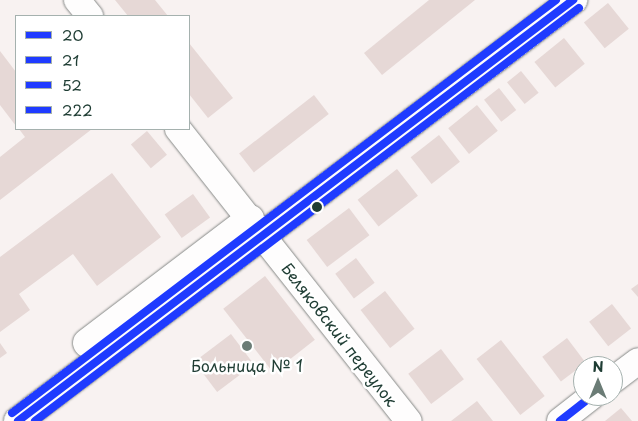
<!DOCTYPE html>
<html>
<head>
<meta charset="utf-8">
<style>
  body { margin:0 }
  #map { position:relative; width:638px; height:421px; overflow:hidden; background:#f8f2f1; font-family:"Playpen Sans",sans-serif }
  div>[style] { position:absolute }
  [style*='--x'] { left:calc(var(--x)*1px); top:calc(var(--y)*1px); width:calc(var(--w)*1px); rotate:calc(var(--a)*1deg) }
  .building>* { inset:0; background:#e6d8d6; transform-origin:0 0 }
  .roads { filter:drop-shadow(0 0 1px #868987) drop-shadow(0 0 1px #868987) }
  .secondary>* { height:26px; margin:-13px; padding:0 13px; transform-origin:13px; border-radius:13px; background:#fefdfd }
  .primary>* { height:28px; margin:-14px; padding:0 14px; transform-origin:14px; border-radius:14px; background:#fefdfd }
  .bus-1>* { height:8px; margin:-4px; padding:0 4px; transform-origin:4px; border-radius:4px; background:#1f3bff }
  .bus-2>* { height:8px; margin:-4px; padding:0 4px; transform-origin:4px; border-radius:4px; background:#1f3bff }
  .bus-3>* { height:8px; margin:-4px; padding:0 4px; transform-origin:4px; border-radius:4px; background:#1f3bff }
  .bus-4>* { height:8px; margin:-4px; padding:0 4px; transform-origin:4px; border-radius:4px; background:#1f3bff }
  .dots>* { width:14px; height:14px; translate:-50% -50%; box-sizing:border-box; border:2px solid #fff; border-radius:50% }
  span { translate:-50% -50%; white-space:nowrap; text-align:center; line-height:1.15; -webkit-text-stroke:5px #fff; paint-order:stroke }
  .street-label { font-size:16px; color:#1f3d34 }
  .poi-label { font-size:16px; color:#1f3d34 }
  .legend { position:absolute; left:15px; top:15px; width:175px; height:115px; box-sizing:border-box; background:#fff; border:1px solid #a5b1ae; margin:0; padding:6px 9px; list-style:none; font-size:15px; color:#1f3d34 }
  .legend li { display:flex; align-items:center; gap:10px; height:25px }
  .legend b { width:25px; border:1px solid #a5b1ae }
  .north { position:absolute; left:573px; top:356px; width:50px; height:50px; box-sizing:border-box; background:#fff; border:1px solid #a5b1ae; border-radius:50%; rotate:0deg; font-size:14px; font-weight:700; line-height:20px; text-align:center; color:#1f3d34 }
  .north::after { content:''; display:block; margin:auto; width:18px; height:22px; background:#6b7c76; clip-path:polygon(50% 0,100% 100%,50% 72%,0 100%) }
</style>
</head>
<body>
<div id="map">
  <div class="building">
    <i style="clip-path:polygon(115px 0,155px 0,168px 16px,128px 16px)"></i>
    <i style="clip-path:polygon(429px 0,475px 0,382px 75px,364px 53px)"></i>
    <i style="left:608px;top:3px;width:33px;height:31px;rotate:51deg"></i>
    <i style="left:564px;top:38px;width:33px;height:38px;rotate:51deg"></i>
    <i style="clip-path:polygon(189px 43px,233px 98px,208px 118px,189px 94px)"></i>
    <i style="clip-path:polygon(0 51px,16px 72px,16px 126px,0 105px)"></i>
    <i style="left:521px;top:71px;width:28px;height:18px;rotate:51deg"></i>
    <i style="left:499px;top:88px;width:28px;height:19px;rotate:52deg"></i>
    <i style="left:314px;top:95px;width:24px;height:95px;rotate:52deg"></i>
    <i style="left:477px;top:105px;width:33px;height:37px;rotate:51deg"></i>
    <i style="clip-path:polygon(19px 129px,92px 129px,0 200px,0 157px,25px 137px)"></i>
    <i style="left:147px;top:131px;width:31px;height:21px;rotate:50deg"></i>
    <i style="left:439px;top:135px;width:34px;height:36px;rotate:52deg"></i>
    <i style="left:397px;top:169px;width:34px;height:50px;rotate:52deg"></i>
    <i style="clip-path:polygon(112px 173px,161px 237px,97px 286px,73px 254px,19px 294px,30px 310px,0 332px,0 257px)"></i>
    <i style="left:193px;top:194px;width:29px;height:35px;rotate:54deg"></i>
    <i style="left:349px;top:208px;width:34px;height:53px;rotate:53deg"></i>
    <i style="left:356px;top:258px;width:31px;height:26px;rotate:53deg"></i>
    <i style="left:265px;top:276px;width:81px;height:53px;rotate:52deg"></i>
    <i style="clip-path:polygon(638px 284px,638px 297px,631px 289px)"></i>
    <i style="left:385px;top:291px;width:48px;height:31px;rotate:52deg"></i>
    <i style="left:612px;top:304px;width:31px;height:29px;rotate:52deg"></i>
    <i style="left:231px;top:334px;width:38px;height:46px;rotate:53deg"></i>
    <i style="left:567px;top:338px;width:31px;height:31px;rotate:53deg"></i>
    <i style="left:501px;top:340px;width:71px;height:31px;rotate:52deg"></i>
    <i style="clip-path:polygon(0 343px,7px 353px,0 358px)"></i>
    <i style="left:441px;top:349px;width:38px;height:41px;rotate:53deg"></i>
    <i style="clip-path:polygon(477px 401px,493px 421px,451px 421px)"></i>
    <i style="clip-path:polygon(621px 408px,632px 421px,605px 421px)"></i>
  </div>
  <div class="roads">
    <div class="secondary">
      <i style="--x:77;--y:0;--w:21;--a:51"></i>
      <i style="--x:178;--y:129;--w:372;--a:51.7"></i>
      <i style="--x:613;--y:380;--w:31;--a:-37"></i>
      <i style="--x:560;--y:421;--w:41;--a:-38"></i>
    </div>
    <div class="primary">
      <i style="--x:87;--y:343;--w:205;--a:-37.3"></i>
      <i style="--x:18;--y:421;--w:697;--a:-37.18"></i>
    </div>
  </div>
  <div class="bus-1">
    <i style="--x:18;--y:421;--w:697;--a:-37.18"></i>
  </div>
  <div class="bus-2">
    <i style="--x:35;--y:421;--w:683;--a:-37.21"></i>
  </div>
  <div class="bus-3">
    <i style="--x:12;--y:413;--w:683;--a:-37.21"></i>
  </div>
  <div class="bus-4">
    <i style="--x:560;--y:421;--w:41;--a:-38"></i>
  </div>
  <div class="dots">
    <i style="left:317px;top:207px;background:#1f3d34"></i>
    <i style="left:247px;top:346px;background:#6b7c76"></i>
  </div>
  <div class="street-label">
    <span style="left:340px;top:334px;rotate:52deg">Беляковский переулок</span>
  </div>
  <div class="poi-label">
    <span style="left:247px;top:365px">Больница № 1</span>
  </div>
  <ul class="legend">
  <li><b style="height:6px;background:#1f3bff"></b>20</li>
  <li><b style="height:6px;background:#1f3bff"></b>21</li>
  <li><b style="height:6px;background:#1f3bff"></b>52</li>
  <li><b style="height:6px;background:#1f3bff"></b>222</li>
  </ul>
  <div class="north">N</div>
</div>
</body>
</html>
